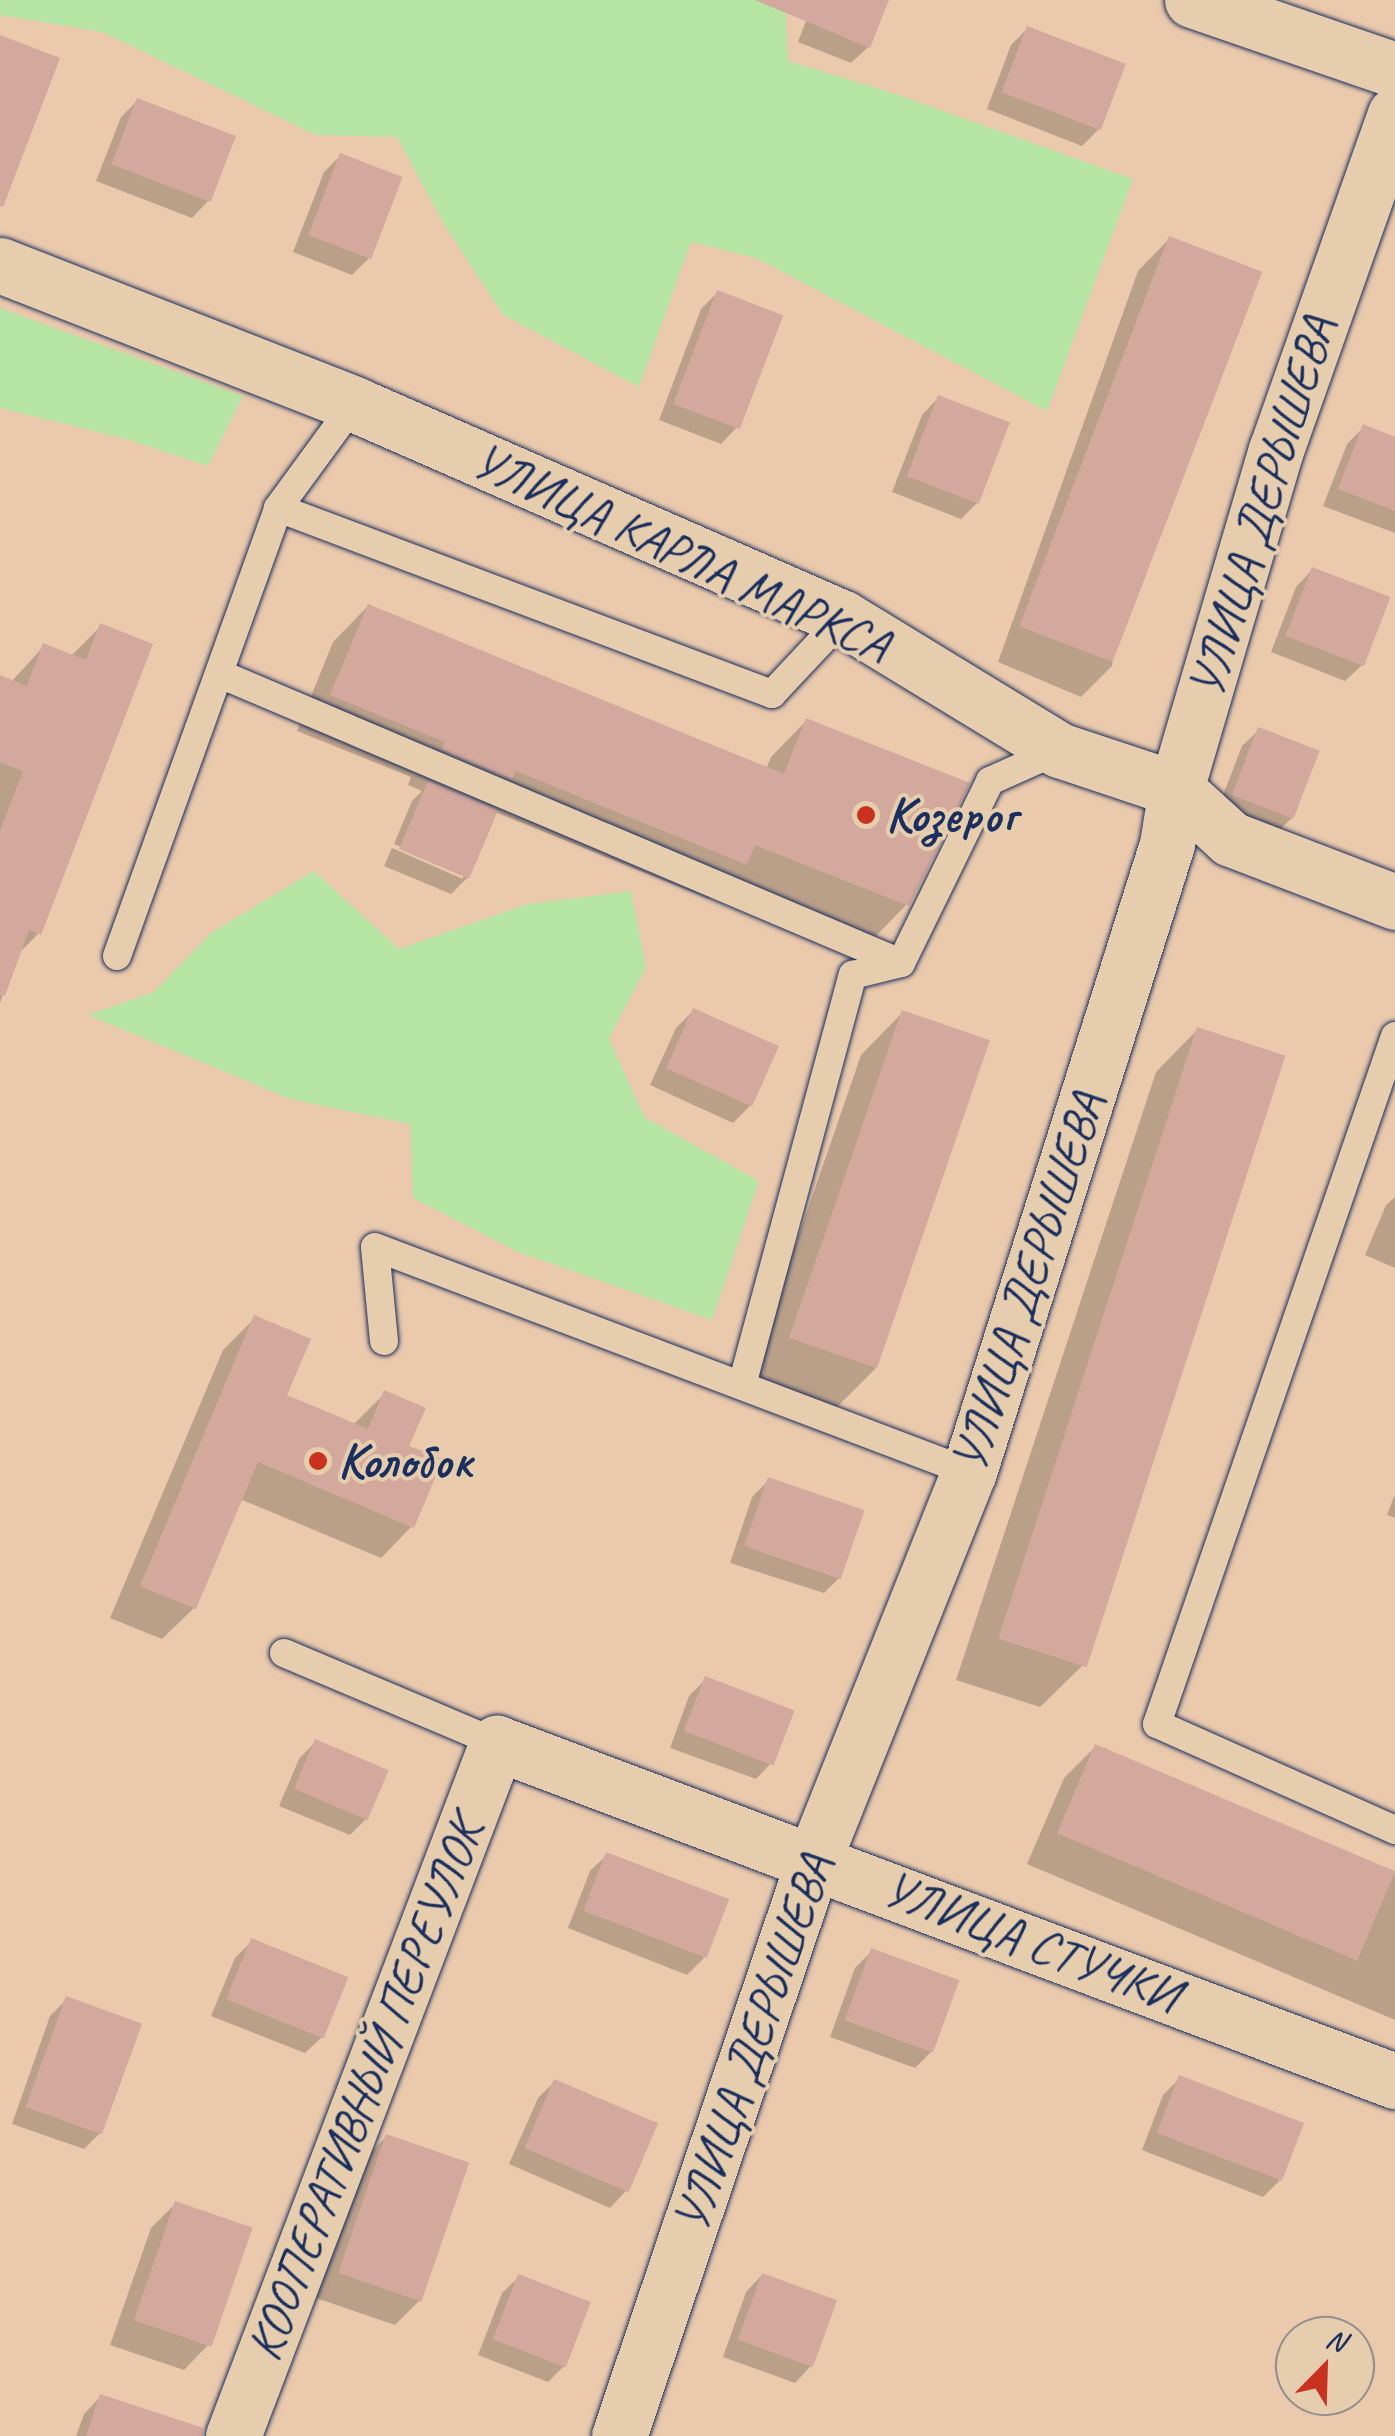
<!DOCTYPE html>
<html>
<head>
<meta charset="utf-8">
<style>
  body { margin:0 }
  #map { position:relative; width:1395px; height:2436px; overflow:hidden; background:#eac9ac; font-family:Caveat,sans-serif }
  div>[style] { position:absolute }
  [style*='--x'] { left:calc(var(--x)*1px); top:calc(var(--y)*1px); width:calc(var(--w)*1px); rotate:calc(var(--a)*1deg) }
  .green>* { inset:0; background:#b5e4a3 }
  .shadow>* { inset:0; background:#0003 }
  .building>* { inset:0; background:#d3a89d; transform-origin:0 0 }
  .roads { filter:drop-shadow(0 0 2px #1b2f5e) drop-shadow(0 0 2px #1b2f5e) }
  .service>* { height:28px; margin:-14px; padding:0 14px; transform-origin:14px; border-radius:14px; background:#e5cdae }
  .minor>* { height:55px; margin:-27.5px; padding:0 27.5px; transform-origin:27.5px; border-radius:27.5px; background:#e5cdae }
  .tertiary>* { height:55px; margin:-27.5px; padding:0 27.5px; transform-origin:27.5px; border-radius:27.5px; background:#e5cdae }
  .dots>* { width:28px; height:28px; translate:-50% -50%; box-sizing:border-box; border:5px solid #e5cdae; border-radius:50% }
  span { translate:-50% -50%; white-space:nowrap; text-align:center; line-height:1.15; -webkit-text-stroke:8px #e5cdae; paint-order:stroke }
  .street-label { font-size:50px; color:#1b2f5e }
  .poi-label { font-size:50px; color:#1b2f5e; font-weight:700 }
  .left { translate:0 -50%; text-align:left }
  .north { position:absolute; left:1275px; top:2316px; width:100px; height:100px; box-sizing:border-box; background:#e5cdae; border:2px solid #948e8e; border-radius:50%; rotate:23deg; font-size:28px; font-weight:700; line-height:40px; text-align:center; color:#1b2f5e }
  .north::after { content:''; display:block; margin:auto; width:35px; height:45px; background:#c8321e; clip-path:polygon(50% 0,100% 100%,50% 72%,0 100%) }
</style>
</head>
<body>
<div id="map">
  <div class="green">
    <i style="clip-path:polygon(0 0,785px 0,788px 61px,890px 92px,1133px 179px,1047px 411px,756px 258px,691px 242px,639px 387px,503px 315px,445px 226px,397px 137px,316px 135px,102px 32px,0 15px)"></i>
    <i style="clip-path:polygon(0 308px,243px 396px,208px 466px,126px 439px,0 408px)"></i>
    <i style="clip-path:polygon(314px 871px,399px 949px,528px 904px,631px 891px,646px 968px,609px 1038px,644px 1117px,759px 1181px,712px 1320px,518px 1252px,413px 1198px,410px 1124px,290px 1099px,88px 1015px,154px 992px,211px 933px)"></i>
  </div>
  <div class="shadow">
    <i style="clip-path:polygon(814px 0,886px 0,868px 47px,851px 63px,798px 42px)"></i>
    <i style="clip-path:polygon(1028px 28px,1099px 129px,1082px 146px,987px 109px,1011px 45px)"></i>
    <i style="clip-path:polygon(137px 101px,208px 201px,192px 218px,96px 181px,121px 117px)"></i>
    <i style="clip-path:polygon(340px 156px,369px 258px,352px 275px,293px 252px,324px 172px)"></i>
    <i style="clip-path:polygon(1169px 239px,1112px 666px,1081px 697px,998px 662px,1138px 271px)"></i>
    <i style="clip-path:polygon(718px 292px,737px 427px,721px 444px,659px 420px,701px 309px)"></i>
    <i style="clip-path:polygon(938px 398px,977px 503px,961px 519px,892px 492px,922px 415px)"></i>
    <i style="clip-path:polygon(1364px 427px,1395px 440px,1395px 533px,1323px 506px,1347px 444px)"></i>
    <i style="clip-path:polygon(1312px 570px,1362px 665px,1345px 681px,1271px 652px,1296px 587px)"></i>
    <i style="clip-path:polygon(368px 606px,766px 769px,771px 757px,806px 721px,907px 904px,872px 940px,726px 882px,709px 899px,495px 812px,468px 877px,451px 894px,384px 866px,392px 848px,463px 879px,463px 873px,394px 844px,412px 801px,422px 791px,408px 785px,411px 777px,297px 731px,333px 642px)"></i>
    <i style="clip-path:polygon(101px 626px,39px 933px,17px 955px,0 1003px,0 678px,11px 682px,44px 646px,71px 656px)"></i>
    <i style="clip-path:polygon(1259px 730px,1292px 818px,1275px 834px,1217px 811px,1242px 746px)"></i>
    <i style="clip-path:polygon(693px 1011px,750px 1106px,733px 1123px,650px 1085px,676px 1028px)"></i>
    <i style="clip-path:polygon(902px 1013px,877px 1367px,835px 1409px,749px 1380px,861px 1055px)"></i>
    <i style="clip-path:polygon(1197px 1030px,1082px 1666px,1040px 1707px,956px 1680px,1156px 1072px)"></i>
    <i style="clip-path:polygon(1395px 1197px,1395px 1268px,1365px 1255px,1386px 1205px)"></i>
    <i style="clip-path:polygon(255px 1318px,284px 1397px,353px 1425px,385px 1393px,406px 1448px,412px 1526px,381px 1558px,240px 1499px,194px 1608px,162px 1639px,110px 1618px,223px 1350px)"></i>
    <i style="clip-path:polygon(769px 1480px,840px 1577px,824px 1593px,730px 1563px,752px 1497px)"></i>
    <i style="clip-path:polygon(1395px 1494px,1395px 1518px,1387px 1515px)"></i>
    <i style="clip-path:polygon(706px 1679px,772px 1762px,756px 1779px,670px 1748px,689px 1696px)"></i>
    <i style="clip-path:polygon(315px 1742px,366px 1819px,350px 1835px,279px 1806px,299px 1759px)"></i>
    <i style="clip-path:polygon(1095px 1747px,1395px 1874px,1395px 2020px,1027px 1864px,1064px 1778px)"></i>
    <i style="clip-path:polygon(607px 1855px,704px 1958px,687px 1975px,568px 1928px,590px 1871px)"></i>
    <i style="clip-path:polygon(252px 1941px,322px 2037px,305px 2053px,211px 2016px,235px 1958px)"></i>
    <i style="clip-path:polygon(872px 1951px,932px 2051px,915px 2068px,830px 2037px,855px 1968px)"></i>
    <i style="clip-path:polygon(67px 1999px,100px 2133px,84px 2149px,12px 2124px,50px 2016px)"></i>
    <i style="clip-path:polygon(1180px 2078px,1280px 2180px,1263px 2197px,1142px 2150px,1163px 2095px)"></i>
    <i style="clip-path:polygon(554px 2082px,626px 2191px,610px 2208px,509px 2164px,538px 2098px)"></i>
    <i style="clip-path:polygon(386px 2137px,420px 2300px,395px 2325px,316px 2298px,362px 2161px)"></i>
    <i style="clip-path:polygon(175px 2204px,208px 2345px,184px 2370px,110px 2345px,151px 2228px)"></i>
    <i style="clip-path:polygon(762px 2275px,811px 2366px,795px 2383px,723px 2357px,746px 2292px)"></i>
    <i style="clip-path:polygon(519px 2277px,565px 2365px,548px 2382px,478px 2355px,502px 2293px)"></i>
    <i style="clip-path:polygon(100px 2397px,174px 2436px,76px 2436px,84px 2414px)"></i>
  </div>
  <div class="building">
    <i style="clip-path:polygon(755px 0,889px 0,870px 48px)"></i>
    <i style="left:1027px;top:26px;width:106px;height:71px;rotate:21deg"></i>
    <i style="clip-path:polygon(0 35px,60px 58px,3px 207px,0 206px)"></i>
    <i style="left:137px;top:98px;width:106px;height:71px;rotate:21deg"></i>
    <i style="left:340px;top:153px;width:67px;height:88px;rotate:21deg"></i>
    <i style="left:1169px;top:236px;width:100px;height:418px;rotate:21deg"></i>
    <i style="left:717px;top:290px;width:71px;height:122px;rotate:21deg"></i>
    <i style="left:938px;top:395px;width:77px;height:87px;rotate:21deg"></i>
    <i style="clip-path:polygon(1363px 424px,1395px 437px,1395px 511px,1338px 489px)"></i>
    <i style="left:1312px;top:567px;width:84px;height:74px;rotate:21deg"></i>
    <i style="clip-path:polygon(368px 604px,784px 774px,806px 718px,970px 783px,909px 906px,755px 845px,747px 865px,516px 771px,512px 779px,442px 749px,445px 742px,330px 695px)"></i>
    <i style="clip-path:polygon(100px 623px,153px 644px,41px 935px,29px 930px,5px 996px,0 995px,0 831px,23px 771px,0 762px,0 675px,27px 686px,43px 643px,86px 660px)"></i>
    <i style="left:1258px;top:727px;width:66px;height:73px;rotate:21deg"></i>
    <i style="left:428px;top:781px;width:76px;height:74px;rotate:23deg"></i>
    <i style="left:693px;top:1008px;width:94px;height:66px;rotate:24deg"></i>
    <i style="left:902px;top:1010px;width:93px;height:347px;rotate:19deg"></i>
    <i style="left:1197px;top:1027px;width:93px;height:643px;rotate:18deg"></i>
    <i style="clip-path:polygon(254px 1315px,311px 1339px,287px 1395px,368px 1429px,384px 1390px,426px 1408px,409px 1446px,443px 1459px,414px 1528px,258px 1462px,196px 1609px,140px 1586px)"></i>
    <i style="left:768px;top:1477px;width:102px;height:73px;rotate:19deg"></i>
    <i style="left:705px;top:1676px;width:96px;height:59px;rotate:21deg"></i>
    <i style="left:315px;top:1739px;width:80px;height:54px;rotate:23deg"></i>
    <i style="left:1095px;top:1744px;width:326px;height:97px;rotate:23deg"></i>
    <i style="left:606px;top:1852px;width:132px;height:63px;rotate:21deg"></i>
    <i style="left:251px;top:1938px;width:105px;height:66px;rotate:22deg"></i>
    <i style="left:871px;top:1948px;width:94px;height:77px;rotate:20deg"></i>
    <i style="left:66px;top:1996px;width:81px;height:118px;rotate:20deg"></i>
    <i style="left:1179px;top:2075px;width:134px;height:62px;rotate:21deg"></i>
    <i style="left:554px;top:2079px;width:113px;height:75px;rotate:23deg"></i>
    <i style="left:386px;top:2134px;width:88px;height:147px;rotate:19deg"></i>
    <i style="left:175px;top:2201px;width:82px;height:126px;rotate:19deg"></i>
    <i style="left:762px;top:2273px;width:80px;height:71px;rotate:20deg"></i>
    <i style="left:518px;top:2274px;width:78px;height:70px;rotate:21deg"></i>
    <i style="clip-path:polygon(100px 2394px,203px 2428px,203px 2436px,86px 2436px)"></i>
  </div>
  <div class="roads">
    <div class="service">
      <i style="--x:354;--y:404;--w:129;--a:126.2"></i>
      <i style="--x:278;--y:508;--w:528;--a:20.63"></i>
      <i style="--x:772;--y:694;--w:104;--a:-46.9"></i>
      <i style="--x:220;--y:674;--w:740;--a:23"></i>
      <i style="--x:117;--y:956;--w:476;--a:-70.2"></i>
      <i style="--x:1395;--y:1036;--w:728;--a:109.08"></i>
      <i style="--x:1157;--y:1724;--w:261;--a:24"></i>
      <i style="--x:384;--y:1341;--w:94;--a:-95.5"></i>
      <i style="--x:375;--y:1247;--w:635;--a:20.75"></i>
      <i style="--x:742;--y:1385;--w:425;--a:-74.9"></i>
      <i style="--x:853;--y:975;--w:49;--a:-14"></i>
      <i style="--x:901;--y:963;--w:203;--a:-63.9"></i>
      <i style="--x:990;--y:781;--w:76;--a:-24.2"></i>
      <i style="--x:284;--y:1653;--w:231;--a:22.9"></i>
    </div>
    <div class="minor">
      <i style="--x:1192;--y:0;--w:215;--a:19"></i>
      <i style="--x:233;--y:2436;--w:742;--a:-69.15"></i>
      <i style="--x:497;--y:1743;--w:960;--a:20.63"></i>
    </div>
    <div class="tertiary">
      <i style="--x:0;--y:265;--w:380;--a:21.4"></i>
      <i style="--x:354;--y:404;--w:534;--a:23.64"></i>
      <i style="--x:843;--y:618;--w:253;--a:31.4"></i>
      <i style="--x:1059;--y:750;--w:123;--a:18.4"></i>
      <i style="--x:1176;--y:789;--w:74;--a:42.3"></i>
      <i style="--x:1231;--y:839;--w:176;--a:21"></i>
      <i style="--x:619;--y:2436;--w:609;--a:-71.33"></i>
      <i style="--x:814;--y:1859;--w:417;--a:-68.2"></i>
      <i style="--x:969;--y:1472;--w:658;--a:-72.5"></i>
      <i style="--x:1167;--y:844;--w:56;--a:-80.7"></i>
      <i style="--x:1176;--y:789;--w:353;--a:-73.6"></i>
      <i style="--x:1276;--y:450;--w:356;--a:-70.5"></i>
    </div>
  </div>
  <div class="dots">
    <i style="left:866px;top:815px;background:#c8321e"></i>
    <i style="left:318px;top:1461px;background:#c8321e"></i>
  </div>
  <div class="street-label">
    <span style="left:1262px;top:507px;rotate:-73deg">УЛИЦА ДЕРЫШЕВА</span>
    <span style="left:681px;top:553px;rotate:25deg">УЛИЦА КАРЛА МАРКСА</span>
    <span style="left:1028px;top:1282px;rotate:-72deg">УЛИЦА ДЕРЫШЕВА</span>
    <span style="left:1031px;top:1942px;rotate:21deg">УЛИЦА СТУЧКИ</span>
    <span style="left:753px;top:2043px;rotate:-71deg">УЛИЦА ДЕРЫШЕВА</span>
    <span style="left:365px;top:2089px;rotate:-69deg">КООПЕРАТИВНЫЙ ПЕРЕУЛОК</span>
  </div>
  <div class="poi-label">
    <span class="left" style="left:886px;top:815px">Козерог</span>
    <span class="left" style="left:338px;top:1461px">Колобок</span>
  </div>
  <div class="north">N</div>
</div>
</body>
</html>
